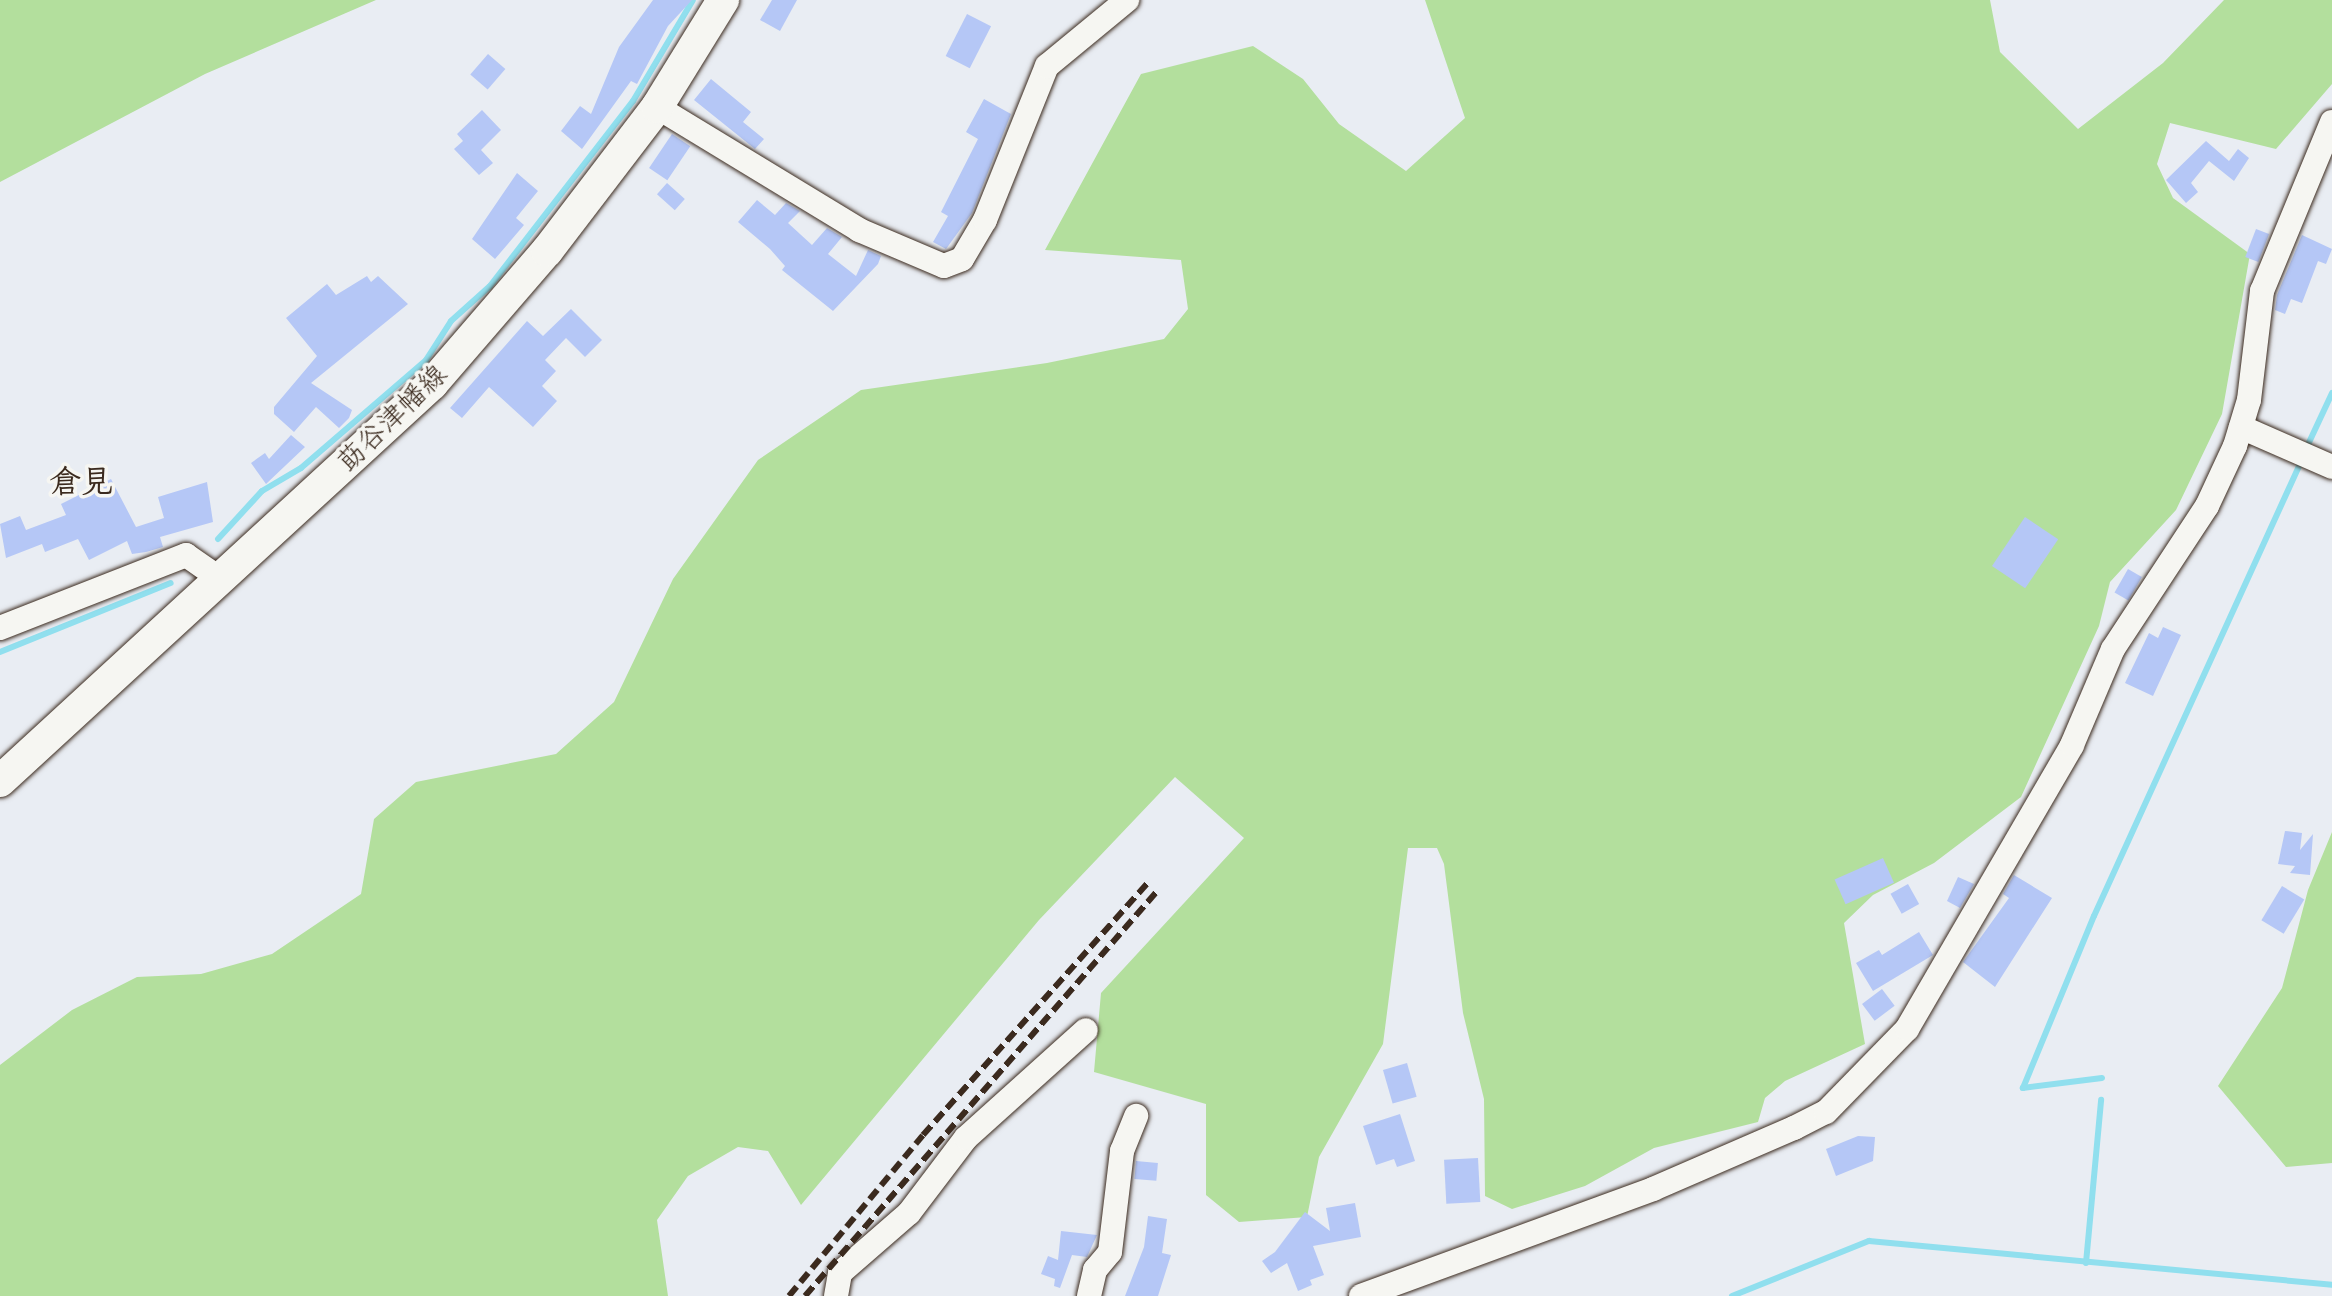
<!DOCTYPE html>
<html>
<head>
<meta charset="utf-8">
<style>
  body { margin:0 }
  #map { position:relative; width:2332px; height:1296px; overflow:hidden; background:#e9edf3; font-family:Caveat,"Klee One",sans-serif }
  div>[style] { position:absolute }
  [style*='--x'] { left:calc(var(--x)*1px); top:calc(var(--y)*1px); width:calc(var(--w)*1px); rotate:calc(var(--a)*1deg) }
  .green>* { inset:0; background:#b3df9d }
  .stream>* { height:6px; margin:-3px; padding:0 3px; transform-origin:3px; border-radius:3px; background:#90dfee }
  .building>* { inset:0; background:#b5c7f6; transform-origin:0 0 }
  .roads { filter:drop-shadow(0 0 2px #3b2a1e) drop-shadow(0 0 2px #3b2a1e) }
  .minor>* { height:24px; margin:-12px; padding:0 12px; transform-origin:12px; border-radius:12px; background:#f6f6f2 }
  .major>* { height:32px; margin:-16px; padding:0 16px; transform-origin:16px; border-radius:16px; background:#f6f6f2 }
  .rail>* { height:6px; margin-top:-3px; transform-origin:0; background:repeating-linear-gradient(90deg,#3b2a1e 0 12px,transparent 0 18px) }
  span { translate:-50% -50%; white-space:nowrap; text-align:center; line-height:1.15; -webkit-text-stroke:7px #f6f6f2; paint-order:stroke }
  .street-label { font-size:28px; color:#3b2a1e }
  .quarter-label { font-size:32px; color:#3b2a1e; font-weight:700 }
</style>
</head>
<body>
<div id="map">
  <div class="green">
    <i style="clip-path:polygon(0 0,376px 0,205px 74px,0 182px)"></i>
    <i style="clip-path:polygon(1425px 0,1990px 0,2000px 52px,2078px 129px,2163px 63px,2224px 0,2332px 0,2332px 84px,2276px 149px,2170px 123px,2157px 164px,2173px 198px,2250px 254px,2222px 414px,2176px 510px,2110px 582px,2099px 626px,2021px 797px,1934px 863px,1873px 895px,1844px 923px,1865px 1044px,1785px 1081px,1765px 1098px,1758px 1122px,1654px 1148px,1585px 1186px,1512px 1209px,1485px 1196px,1484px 1099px,1463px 1013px,1444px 864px,1437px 848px,1408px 848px,1383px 1044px,1319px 1157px,1307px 1217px,1239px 1222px,1206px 1195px,1206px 1104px,1094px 1072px,1101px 993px,1244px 838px,1175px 777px,1039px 920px,801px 1205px,768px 1151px,738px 1147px,688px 1176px,657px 1220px,668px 1296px,0 1296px,0 1065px,72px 1010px,137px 977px,201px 974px,272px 954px,361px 894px,374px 819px,416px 782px,556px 754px,614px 702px,673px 579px,758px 460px,861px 390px,1047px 363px,1164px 339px,1188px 309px,1181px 260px,1045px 250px,1141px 74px,1253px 46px,1303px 79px,1339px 124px,1406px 171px,1465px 118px)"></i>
    <i style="clip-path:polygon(2332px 832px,2332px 1163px,2286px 1167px,2218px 1086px,2282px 988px,2308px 890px)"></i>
  </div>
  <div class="stream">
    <i style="--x:2305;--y:451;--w:64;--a:-65"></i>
    <i style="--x:218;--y:539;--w:65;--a:-47.5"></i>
    <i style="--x:262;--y:491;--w:45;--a:-30.5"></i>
    <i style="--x:301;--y:468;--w:165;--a:-40.8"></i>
    <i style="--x:426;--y:360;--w:46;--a:-57.3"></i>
    <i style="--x:451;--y:321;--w:52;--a:-41.9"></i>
    <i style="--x:490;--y:286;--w:234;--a:-52.3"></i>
    <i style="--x:633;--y:101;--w:117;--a:-59.3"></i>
    <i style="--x:0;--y:652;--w:184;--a:-22"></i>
    <i style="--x:2102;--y:1078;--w:80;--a:172.8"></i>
    <i style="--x:2023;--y:1088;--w:186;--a:-67.6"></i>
    <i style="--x:2094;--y:916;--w:500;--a:-65.5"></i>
    <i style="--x:2086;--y:1263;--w:164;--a:-84.7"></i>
    <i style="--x:1732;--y:1296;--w:148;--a:-21.9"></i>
    <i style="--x:1869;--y:1241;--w:465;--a:5.4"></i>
  </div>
  <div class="building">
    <i style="clip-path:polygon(653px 0,692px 0,668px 26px,637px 84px,631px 81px,582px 149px,561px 131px,580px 106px,591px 114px,619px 47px)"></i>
    <i style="clip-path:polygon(772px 0,797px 0,780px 31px,760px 20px)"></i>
    <i style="left:967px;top:14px;width:27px;height:47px;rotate:27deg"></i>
    <i style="left:488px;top:54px;width:23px;height:27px;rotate:41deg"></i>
    <i style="clip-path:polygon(711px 79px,751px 112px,743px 122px,764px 139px,755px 149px,694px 100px)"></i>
    <i style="clip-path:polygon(984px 99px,1011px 114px,972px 213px,946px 249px,933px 242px,948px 216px,941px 212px,978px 139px,966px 132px)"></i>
    <i style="clip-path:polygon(482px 110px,501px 130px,481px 150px,493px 163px,479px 175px,454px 149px,463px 141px,457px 134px)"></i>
    <i style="left:672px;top:134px;width:22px;height:41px;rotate:34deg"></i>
    <i style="clip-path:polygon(2206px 141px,2229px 161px,2238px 149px,2249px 158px,2234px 181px,2209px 161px,2191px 183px,2198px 192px,2186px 203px,2166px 180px)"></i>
    <i style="clip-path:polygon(517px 173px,538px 191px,516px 218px,524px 225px,495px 259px,472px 239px)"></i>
    <i style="left:667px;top:183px;width:24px;height:15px;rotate:42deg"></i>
    <i style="clip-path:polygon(757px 200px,775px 215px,786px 203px,800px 211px,788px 223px,812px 245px,827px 228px,842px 237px,828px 254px,856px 276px,868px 250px,881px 256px,878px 264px,833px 311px,782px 270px,785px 266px,770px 249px,738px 222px)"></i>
    <i style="left:2256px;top:229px;width:14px;height:30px;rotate:21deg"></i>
    <i style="clip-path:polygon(2302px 235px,2332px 249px,2326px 264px,2318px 261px,2302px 303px,2291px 299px,2285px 314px,2275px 310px,2277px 295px)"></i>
    <i style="clip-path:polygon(367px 276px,371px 282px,378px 276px,408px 304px,311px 383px,352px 410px,349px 418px,339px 428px,316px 407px,294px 432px,274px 414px,274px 407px,317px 356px,286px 318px,327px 284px,336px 295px)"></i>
    <i style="clip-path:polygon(571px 309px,602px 340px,585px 357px,566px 338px,545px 360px,556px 371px,542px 386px,557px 401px,533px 427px,489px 387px,462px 418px,450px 408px,527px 321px,543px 336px)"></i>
    <i style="clip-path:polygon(291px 435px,305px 447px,266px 484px,251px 463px,265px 453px,269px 459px)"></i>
    <i style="clip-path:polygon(111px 479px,136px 527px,164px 518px,158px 497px,207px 482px,213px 522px,160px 537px,163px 547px,146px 552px,132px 554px,127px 541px,89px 560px,78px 539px,45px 552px,42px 544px,6px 558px,0 524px,20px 516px,26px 530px,66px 515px,61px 504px)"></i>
    <i style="left:2025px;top:517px;width:40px;height:59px;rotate:34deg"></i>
    <i style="left:2128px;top:569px;width:16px;height:27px;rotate:30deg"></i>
    <i style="clip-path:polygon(2163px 627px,2181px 635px,2153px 696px,2125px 683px,2149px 633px,2158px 638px)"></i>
    <i style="clip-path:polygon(2285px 831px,2302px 833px,2300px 850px,2313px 834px,2310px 875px,2290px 873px,2295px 866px,2278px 864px)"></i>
    <i style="left:1883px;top:858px;width:27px;height:53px;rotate:66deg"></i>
    <i style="clip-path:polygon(2014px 875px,2052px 898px,1995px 987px,1963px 962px,2009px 898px,2003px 894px)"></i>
    <i style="clip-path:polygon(1958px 877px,1974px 884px,1960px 908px,1947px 901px)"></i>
    <i style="left:1908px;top:884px;width:23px;height:20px;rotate:61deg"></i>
    <i style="left:2282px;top:886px;width:26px;height:40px;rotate:31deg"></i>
    <i style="clip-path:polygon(1919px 932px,1933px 955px,1873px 991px,1856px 963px,1879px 950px,1882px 955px)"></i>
    <i style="left:1882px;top:989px;width:21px;height:25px;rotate:53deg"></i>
    <i style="left:1407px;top:1063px;width:35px;height:25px;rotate:74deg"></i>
    <i style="clip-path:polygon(1400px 1114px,1415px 1161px,1397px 1167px,1394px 1159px,1376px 1165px,1363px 1126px)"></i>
    <i style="clip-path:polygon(1858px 1136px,1875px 1137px,1873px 1161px,1836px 1176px,1826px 1149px)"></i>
    <i style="left:1478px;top:1158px;width:44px;height:34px;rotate:87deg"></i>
    <i style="left:1136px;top:1161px;width:22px;height:18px;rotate:5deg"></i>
    <i style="clip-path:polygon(1355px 1203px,1361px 1237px,1313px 1246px,1324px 1275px,1310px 1280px,1312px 1285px,1298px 1291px,1287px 1263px,1271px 1273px,1262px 1261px,1275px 1252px,1305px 1212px,1330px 1231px,1326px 1208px)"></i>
    <i style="clip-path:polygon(1148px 1216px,1167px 1219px,1162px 1253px,1171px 1255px,1158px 1296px,1125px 1296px,1144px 1247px)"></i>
    <i style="clip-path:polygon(1061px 1231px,1097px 1235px,1087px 1257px,1072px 1255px,1060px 1288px,1054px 1286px,1055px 1279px,1041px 1274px,1048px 1256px,1058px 1260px)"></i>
  </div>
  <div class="roads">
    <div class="minor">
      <i style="--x:657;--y:107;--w:237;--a:31.3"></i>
      <i style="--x:859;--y:230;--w:92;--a:23"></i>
      <i style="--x:944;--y:266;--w:19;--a:-21"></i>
      <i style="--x:962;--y:259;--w:45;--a:-59.5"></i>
      <i style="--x:985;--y:220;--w:166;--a:-68.1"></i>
      <i style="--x:1047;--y:66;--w:104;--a:-39.5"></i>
      <i style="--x:2241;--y:427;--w:99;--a:23.7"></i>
      <i style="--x:0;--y:628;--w:200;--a:-21.4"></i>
      <i style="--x:186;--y:555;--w:40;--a:34.9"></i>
      <i style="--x:836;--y:1296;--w:23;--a:-80"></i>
      <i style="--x:840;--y:1273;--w:91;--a:-41"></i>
      <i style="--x:909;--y:1213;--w:94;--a:-52.8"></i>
      <i style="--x:966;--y:1138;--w:161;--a:-42"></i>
      <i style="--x:1089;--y:1296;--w:27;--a:-77"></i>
      <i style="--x:1095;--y:1270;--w:23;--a:-50"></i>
      <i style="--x:1110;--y:1252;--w:102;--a:-83.2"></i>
      <i style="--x:1122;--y:1151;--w:38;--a:-68"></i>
      <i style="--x:1361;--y:1296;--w:311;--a:-20.1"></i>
      <i style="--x:1653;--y:1189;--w:154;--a:-23.4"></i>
      <i style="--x:1794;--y:1128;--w:36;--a:-27"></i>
      <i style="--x:1826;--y:1112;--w:116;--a:-45.7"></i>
      <i style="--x:1907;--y:1029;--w:328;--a:-59.8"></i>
      <i style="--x:2072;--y:745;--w:104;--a:-66.9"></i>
      <i style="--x:2113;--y:649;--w:171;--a:-56.7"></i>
      <i style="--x:2207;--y:506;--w:66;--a:-65"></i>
      <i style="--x:2235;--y:446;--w:48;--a:-73.1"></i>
      <i style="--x:2249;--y:400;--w:110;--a:-83.2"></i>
      <i style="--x:2262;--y:291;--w:183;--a:-67.5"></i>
    </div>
    <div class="major">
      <i style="--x:0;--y:781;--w:587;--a:-42.58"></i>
      <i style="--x:432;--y:384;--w:176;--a:-49.2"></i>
      <i style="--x:547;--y:251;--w:181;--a:-52.6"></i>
      <i style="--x:657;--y:107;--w:126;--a:-58.3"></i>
    </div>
  </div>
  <div class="rail">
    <i style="--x:789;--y:1296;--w:209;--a:-50.2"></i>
    <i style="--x:923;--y:1135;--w:341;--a:-48.3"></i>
    <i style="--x:805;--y:1296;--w:539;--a:-48.98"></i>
  </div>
  <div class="street-label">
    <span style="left:392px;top:418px;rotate:-44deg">莇谷津幡線</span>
  </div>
  <div class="quarter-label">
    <span style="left:81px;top:482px">倉見</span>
  </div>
</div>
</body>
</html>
